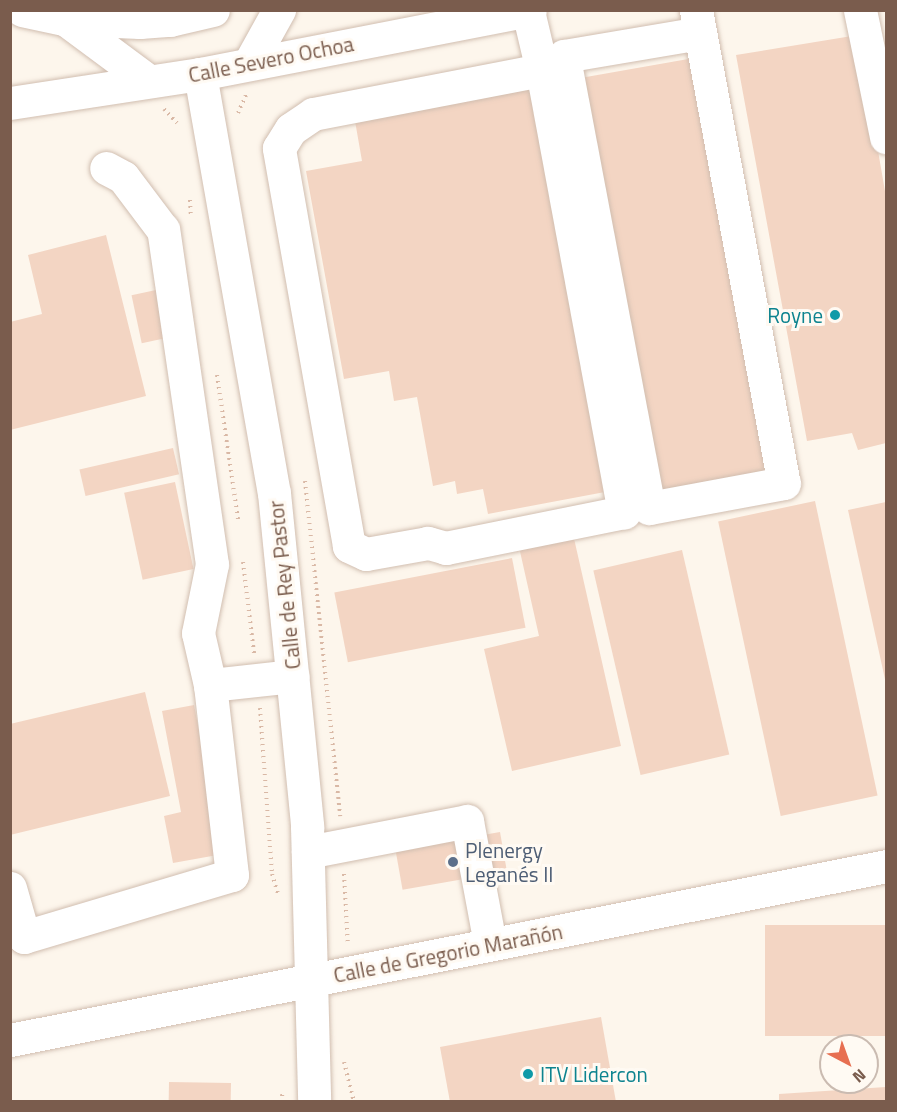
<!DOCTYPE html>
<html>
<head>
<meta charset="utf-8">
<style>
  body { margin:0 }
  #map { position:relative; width:897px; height:1112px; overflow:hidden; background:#fdf6ec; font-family:"Titillium Web",sans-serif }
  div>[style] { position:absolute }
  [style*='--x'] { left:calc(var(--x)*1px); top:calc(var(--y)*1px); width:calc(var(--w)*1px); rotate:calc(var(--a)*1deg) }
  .building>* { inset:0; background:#f3d5c3; transform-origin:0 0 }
  .path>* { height:4px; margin-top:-2px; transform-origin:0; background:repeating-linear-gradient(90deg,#d9b8a5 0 1.5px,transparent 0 6px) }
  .roads { filter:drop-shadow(0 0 2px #d1beb0) drop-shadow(0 0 2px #d1beb0) }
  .minor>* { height:33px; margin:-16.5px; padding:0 16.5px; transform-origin:16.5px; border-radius:16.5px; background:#fff }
  .dots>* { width:16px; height:16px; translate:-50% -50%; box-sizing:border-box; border:3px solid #fffaf3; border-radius:50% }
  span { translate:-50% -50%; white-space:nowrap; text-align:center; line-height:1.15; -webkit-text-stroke:6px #fffaf3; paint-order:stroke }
  .street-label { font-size:21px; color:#7a5c4d }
  .culture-label { font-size:21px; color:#0d838f }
  .right { translate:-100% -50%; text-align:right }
  .left { translate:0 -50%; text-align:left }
  .service-label { font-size:21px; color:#4e5e75 }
  .frame { position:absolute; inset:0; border:12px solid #7a5c4d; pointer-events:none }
  .north { position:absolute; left:819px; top:1034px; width:60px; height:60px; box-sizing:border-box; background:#fffaf3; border:2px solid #cabbb1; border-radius:50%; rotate:139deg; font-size:16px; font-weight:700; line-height:24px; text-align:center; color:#7a5c4d }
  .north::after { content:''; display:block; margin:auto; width:21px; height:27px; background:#e76f51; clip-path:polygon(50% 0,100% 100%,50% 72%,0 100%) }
</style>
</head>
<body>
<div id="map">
  <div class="building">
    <i style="clip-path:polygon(858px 35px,886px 197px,886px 443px,858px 450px,852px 433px,807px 441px,736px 55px)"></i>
    <i style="left:694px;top:58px;width:424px;height:111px;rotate:80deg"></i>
    <i style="clip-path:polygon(531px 89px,605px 492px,488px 514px,483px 489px,457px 494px,455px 481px,433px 486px,417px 397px,394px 401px,389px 371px,344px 379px,306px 171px,362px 161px,355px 121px)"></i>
    <i style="clip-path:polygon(106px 235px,146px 396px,10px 430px,10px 322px,42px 314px,28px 255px)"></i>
    <i style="left:156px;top:290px;width:49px;height:25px;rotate:78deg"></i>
    <i style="left:173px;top:448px;width:27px;height:96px;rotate:77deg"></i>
    <i style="left:175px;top:482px;width:89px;height:52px;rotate:78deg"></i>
    <i style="left:815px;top:501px;width:301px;height:99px;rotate:78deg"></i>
    <i style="clip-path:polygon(886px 502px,886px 684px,848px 510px)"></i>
    <i style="clip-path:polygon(573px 534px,621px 746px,512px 771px,484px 649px,539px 636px,519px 547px)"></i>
    <i style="left:682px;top:550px;width:210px;height:91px;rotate:77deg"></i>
    <i style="left:512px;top:558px;width:71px;height:181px;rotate:79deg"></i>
    <i style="clip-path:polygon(145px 692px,170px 796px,10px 835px,10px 724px)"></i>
    <i style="clip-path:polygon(194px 705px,223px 854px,173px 863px,164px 816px,181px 812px,162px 711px)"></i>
    <i style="left:500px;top:832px;width:40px;height:106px;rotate:80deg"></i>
    <i style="left:886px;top:925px;width:111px;height:121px;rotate:90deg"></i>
    <i style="clip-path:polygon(601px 1017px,616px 1102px,450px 1102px,440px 1047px)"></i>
    <i style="left:169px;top:1082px;width:62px;height:20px;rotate:1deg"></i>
    <i style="clip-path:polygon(886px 1087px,886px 1102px,779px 1102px,779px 1094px)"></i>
  </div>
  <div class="path">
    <i style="--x:164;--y:109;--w:19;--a:47"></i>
    <i style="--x:238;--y:113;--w:20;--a:-66"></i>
    <i style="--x:190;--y:200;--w:17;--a:87"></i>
    <i style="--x:217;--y:375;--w:146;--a:81.7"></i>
    <i style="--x:305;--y:481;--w:337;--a:84"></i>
    <i style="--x:243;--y:562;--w:92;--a:83.1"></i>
    <i style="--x:260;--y:708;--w:166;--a:85.9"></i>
    <i style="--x:272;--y:874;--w:21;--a:73"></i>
    <i style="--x:344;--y:874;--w:71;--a:86.8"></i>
    <i style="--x:344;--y:1062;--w:41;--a:76"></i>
    <i style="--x:281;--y:1102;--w:11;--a:-80"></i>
  </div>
  <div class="roads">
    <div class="minor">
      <i style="--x:22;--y:10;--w:43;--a:12.1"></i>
      <i style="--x:64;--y:19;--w:76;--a:2.3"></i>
      <i style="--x:140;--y:22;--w:30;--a:-4"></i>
      <i style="--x:170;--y:20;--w:44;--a:-13.1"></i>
      <i style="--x:696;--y:10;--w:481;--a:79.5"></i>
      <i style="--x:784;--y:483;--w:137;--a:169.5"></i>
      <i style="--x:649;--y:508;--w:460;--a:-100.7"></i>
      <i style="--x:564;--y:56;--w:138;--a:-9.6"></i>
      <i style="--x:860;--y:10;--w:130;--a:78.4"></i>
      <i style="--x:528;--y:11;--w:61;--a:76.7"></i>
      <i style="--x:542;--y:70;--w:450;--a:79.5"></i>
      <i style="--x:624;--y:512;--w:182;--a:168.6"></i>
      <i style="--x:446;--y:548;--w:19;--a:-164"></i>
      <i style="--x:428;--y:543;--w:63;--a:169.9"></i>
      <i style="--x:366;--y:554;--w:19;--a:-155"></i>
      <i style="--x:349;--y:546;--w:404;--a:-100"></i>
      <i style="--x:279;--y:148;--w:22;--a:-58"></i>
      <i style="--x:291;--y:129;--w:27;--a:-34"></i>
      <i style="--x:313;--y:114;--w:233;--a:-10.9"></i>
      <i style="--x:65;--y:19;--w:102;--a:36.6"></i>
      <i style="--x:250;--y:62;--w:60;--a:-60.9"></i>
      <i style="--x:200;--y:74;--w:425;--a:80"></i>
      <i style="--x:274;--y:493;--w:335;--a:84.3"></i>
      <i style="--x:307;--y:826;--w:276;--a:88.5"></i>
      <i style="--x:10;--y:103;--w:192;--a:-8.7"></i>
      <i style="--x:200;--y:74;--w:336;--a:-11"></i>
      <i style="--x:210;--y:685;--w:83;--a:-6.2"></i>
      <i style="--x:308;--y:852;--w:162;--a:-11"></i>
      <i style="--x:467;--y:821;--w:125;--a:79.4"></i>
      <i style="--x:10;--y:888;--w:51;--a:74.1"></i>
      <i style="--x:24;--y:937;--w:217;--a:-16.6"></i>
      <i style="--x:232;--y:875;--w:191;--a:-96.6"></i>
      <i style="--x:210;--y:685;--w:53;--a:-103"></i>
      <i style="--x:198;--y:633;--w:70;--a:-78.5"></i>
      <i style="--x:212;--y:564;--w:338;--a:-98.3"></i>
      <i style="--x:163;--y:230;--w:66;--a:-127"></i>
      <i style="--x:123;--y:177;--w:19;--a:-152"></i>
      <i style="--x:10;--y:1040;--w:893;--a:-11.23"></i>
    </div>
  </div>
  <div class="dots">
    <i style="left:835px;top:315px;background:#0f9aa8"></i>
    <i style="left:453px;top:862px;background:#5c6f8a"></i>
    <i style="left:528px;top:1074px;background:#0f9aa8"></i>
  </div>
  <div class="street-label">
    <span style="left:271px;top:59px;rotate:-11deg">Calle Severo Ochoa</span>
    <span style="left:284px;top:585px;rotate:-96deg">Calle de Rey Pastor</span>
    <span style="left:448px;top:953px;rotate:-11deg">Calle de Gregorio Marañón</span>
  </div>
  <div class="culture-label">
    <span class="right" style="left:823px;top:315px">Royne</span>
    <span class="left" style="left:540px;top:1074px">ITV Lidercon</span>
  </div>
  <div class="service-label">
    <span class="left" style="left:465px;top:862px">Plenergy<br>Leganés II</span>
  </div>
  <div class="frame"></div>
  <div class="north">N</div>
</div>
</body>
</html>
